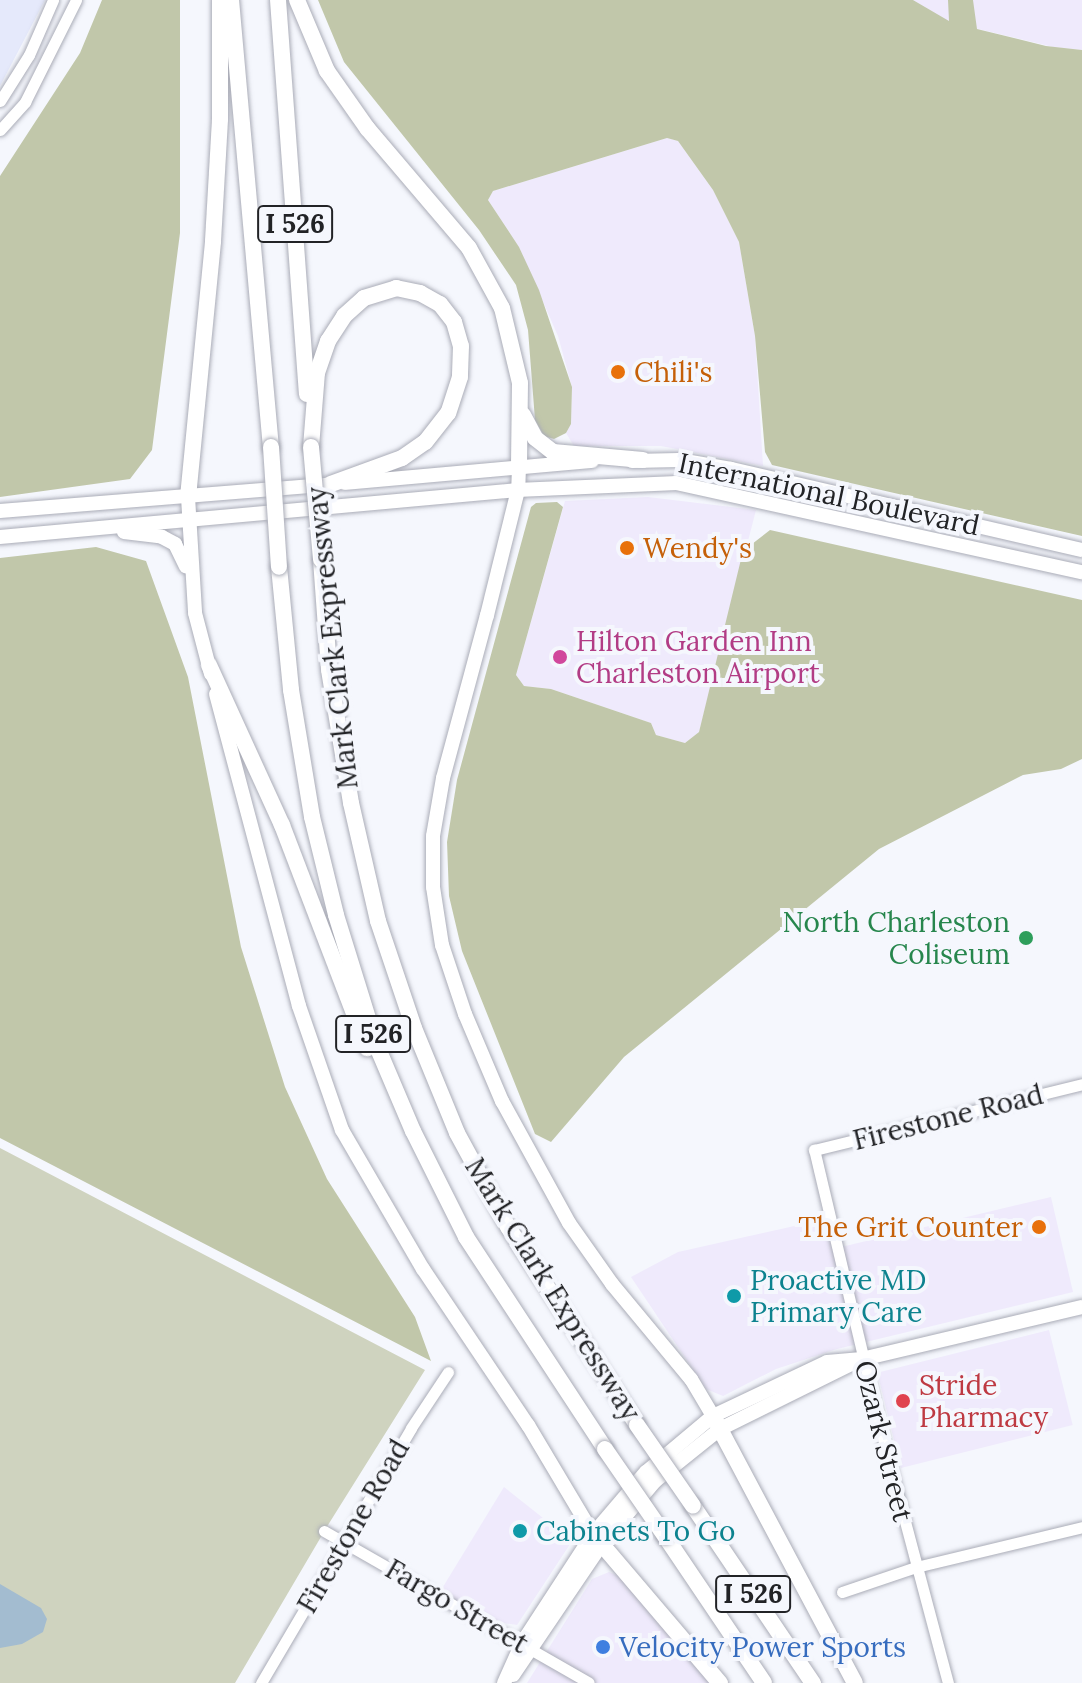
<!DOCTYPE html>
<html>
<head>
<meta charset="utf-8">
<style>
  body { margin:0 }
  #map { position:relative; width:1082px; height:1683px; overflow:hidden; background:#f5f7fd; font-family:Lora,serif }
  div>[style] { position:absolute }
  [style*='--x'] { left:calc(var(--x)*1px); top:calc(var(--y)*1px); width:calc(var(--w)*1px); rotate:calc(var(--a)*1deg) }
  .commercial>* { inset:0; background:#efeafc; transform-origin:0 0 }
  .built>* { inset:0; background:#e5e9fb }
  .green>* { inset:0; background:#cfd3bf }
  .forest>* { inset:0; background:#c1c7aa }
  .water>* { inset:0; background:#a3bcd0 }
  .roads { filter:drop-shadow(0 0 2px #aaacb7) drop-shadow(0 0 2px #aaacb7) }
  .minor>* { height:11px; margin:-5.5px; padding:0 5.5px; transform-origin:5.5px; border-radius:5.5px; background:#fff }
  .major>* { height:14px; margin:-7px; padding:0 7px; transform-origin:7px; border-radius:7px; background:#fff }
  .highway>* { height:16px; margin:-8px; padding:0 8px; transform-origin:8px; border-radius:8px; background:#fff }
  .bridges { filter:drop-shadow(0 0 2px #aaacb7) drop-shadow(0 0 2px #aaacb7) }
  .highway-bridge>* { height:16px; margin:-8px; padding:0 8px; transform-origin:8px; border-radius:8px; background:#fff }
  .dots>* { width:22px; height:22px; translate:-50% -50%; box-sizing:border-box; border:4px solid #f5f7fd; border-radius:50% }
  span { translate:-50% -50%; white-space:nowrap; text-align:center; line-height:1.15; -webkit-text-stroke:8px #f5f7fd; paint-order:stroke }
  .shield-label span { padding:2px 6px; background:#f5f7fd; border:2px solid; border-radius:6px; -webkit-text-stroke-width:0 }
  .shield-label { font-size:26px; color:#222326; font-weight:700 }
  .food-label { font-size:28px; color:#c56008 }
  .left { translate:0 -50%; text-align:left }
  .right { translate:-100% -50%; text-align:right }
  .street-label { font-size:28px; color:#222326 }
  .hotel-label { font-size:28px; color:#b23c85 }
  .leisure-label { font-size:28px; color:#27864d }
  .culture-label { font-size:28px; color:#0d838f }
  .health-label { font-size:28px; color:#be3a42 }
  .shop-label { font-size:28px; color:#366cbe }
</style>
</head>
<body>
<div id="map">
  <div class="commercial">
    <i style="clip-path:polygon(913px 0,1082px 0,1082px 50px,1053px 47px,949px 22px)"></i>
    <i style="clip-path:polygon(667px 138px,678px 141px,713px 190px,739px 242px,755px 336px,763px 466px,661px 446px,574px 446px,566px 433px,571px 424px,572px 387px,558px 336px,519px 247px,488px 200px,493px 191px)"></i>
    <i style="clip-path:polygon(648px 497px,756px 510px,699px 732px,685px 743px,656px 735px,651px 723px,551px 689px,524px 686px,516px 675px,565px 501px)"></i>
    <i style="clip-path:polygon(1051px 1197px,1073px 1292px,837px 1349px,776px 1369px,723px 1396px,706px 1389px,631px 1277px,678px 1252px,830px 1218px,837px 1248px)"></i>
    <i style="left:1049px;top:1330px;width:98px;height:177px;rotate:76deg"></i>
    <i style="clip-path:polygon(504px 1487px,572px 1541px,517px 1625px,479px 1619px,438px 1595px)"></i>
    <i style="clip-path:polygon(609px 1572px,621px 1577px,711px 1683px,527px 1683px,592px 1579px)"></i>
  </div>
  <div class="built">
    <i style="clip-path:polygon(0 0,45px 0,0 86px)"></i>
  </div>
  <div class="green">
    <i style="clip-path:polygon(0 1148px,425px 1370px,328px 1525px,235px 1683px,0 1683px)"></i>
  </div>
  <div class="forest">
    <i style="clip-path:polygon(102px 0,180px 0,180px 233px,152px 450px,130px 479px,0 497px,0 176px,80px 53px)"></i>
    <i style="clip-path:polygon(318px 0,913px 0,949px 21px,948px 0,973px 0,977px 29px,1046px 46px,1082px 50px,1082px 536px,772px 465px,765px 452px,755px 336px,739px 242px,713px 190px,678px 141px,667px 138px,493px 191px,488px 200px,519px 247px,539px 290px,572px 387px,571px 424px,566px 433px,554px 439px,544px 436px,535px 420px,528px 330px,516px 285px,479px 230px,344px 62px)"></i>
    <i style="clip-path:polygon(557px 502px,563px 507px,516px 675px,524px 686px,551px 689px,651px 723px,656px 735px,685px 743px,699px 732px,743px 551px,770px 530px,1082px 600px,1082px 759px,1061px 769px,1023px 775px,879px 849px,624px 1057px,551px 1142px,535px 1134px,462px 951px,449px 896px,447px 842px,457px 780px,531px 507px,536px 503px)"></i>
    <i style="clip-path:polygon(96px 547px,146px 561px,188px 677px,241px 947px,285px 1087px,327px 1179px,415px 1317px,431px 1361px,0 1138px,0 558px)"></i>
  </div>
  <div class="water">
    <i style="clip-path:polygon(0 1584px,41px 1608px,47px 1619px,43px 1632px,22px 1644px,0 1648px)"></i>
  </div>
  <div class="roads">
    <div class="minor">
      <i style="--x:0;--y:101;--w:54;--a:-57.8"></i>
      <i style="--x:29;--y:55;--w:60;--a:-66.4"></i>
      <i style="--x:0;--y:130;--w:38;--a:-48"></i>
      <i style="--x:25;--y:102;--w:114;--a:-63.4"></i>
      <i style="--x:324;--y:1531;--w:305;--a:29.8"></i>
      <i style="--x:842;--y:1592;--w:78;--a:-18.7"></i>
      <i style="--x:916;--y:1567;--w:171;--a:-13.5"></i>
      <i style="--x:261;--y:1683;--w:296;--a:-59.5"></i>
      <i style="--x:411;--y:1428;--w:67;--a:-56.5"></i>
      <i style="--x:948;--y:1683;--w:268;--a:-104.9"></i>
      <i style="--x:879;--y:1424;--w:282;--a:-103.3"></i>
      <i style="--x:814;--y:1150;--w:276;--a:-13.8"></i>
    </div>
    <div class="major">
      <i style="--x:632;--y:461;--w:47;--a:-1.2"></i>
      <i style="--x:679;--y:460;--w:53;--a:9.8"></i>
      <i style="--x:731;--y:469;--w:360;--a:13"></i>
      <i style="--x:519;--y:467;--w:23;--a:92"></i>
      <i style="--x:518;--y:490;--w:129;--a:103.9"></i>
      <i style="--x:487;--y:615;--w:169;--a:105.1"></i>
      <i style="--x:443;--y:778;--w:59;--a:99.8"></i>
      <i style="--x:433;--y:836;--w:51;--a:90"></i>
      <i style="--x:433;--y:887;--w:59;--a:81.2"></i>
      <i style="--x:442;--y:945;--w:73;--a:71.6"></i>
      <i style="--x:465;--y:1014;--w:95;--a:67"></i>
      <i style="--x:502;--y:1101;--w:139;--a:61.2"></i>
      <i style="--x:569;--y:1223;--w:75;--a:54.8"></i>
      <i style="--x:612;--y:1284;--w:124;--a:50.3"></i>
      <i style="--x:691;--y:1379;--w:43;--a:59.3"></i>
      <i style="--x:345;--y:483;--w:248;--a:-5.1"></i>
      <i style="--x:188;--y:497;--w:116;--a:86.5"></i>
      <i style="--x:195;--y:613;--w:63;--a:75.3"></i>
      <i style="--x:0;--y:511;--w:326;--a:-4.6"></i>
      <i style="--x:124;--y:532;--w:38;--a:7"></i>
      <i style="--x:162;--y:537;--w:15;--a:28"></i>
      <i style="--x:175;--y:544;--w:25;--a:64"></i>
      <i style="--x:0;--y:537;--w:520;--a:-5.18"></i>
      <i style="--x:518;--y:490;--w:158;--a:-2.5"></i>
      <i style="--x:676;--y:483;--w:416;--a:12.4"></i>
      <i style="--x:216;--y:694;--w:323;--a:75.1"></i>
      <i style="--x:299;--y:1006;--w:131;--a:70.9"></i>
      <i style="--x:342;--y:1130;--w:161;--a:59.8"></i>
      <i style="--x:423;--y:1269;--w:188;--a:56.1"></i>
      <i style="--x:528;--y:1425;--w:127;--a:59.2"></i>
      <i style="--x:513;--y:1675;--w:157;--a:-55.9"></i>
      <i style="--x:601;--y:1545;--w:84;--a:-49.8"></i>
      <i style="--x:655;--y:1481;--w:83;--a:-38.7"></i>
      <i style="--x:720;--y:1429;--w:151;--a:-26.4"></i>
      <i style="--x:504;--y:1683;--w:44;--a:-65.8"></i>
      <i style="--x:522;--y:1643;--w:130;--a:-56.9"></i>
      <i style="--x:593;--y:1534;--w:82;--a:-49.5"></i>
      <i style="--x:646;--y:1472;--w:87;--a:-39.9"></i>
      <i style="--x:713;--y:1416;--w:126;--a:-25.3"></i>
      <i style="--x:827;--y:1362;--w:35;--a:-5"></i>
      <i style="--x:862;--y:1359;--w:226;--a:-13.3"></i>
    </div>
    <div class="highway">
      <i style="--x:231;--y:0;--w:449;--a:84.9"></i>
      <i style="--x:278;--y:0;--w:395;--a:85.8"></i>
      <i style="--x:297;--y:0;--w:77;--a:67.1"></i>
      <i style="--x:327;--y:71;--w:70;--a:54.9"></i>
      <i style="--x:367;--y:128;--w:157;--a:49.6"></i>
      <i style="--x:469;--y:248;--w:68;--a:61.2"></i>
      <i style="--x:502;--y:308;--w:77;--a:76.5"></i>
      <i style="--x:520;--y:383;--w:84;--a:90.7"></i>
      <i style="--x:523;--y:415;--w:26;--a:62"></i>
      <i style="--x:535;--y:438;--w:23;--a:38"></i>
      <i style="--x:553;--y:452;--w:90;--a:5.1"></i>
      <i style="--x:311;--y:447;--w:74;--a:-85.4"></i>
      <i style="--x:317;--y:373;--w:34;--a:-71"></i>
      <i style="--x:328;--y:341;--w:30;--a:-57"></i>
      <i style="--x:344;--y:316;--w:27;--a:-42"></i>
      <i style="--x:364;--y:298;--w:34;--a:-17"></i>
      <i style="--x:396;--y:288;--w:25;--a:12"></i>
      <i style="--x:420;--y:293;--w:23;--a:29"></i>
      <i style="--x:440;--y:304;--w:23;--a:52"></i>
      <i style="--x:454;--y:322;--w:25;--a:74"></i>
      <i style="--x:461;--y:346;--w:31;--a:92"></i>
      <i style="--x:460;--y:377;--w:38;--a:108"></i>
      <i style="--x:448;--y:413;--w:37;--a:128"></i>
      <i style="--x:425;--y:442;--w:28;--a:145"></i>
      <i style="--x:402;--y:458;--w:76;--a:159.9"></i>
      <i style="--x:188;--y:497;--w:257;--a:-84.4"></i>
      <i style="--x:213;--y:241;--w:122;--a:-86.7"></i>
      <i style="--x:220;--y:119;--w:119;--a:-90"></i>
      <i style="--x:321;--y:560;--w:110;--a:85.8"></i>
      <i style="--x:329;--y:670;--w:135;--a:80.6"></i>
      <i style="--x:351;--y:803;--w:121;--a:77.1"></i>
      <i style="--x:378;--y:921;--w:113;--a:71.4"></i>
      <i style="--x:414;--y:1028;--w:113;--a:67.7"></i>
      <i style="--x:457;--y:1133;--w:107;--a:61.5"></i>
      <i style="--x:508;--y:1227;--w:236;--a:56.9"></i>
      <i style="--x:279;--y:567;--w:124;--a:84.4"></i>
      <i style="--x:291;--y:690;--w:129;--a:80.6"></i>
      <i style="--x:312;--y:817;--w:101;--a:76.2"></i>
      <i style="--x:336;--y:915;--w:135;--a:72.8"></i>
      <i style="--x:376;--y:1044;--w:95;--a:67"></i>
      <i style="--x:413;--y:1131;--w:119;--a:63.4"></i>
      <i style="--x:466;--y:1237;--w:254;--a:56.7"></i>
      <i style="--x:209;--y:665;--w:176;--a:65.5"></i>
      <i style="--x:282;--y:825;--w:239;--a:69.1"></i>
      <i style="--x:713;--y:1416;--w:302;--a:62"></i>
      <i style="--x:693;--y:1506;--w:214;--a:55.9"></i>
      <i style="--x:593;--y:1534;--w:196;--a:49.6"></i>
      <i style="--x:665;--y:1536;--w:177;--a:56"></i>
    </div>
  </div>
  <div class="bridges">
    <div class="highway-bridge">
      <i style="--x:271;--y:447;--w:120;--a:86.2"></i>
      <i style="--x:311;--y:447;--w:113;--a:84.9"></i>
      <i style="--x:637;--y:1425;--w:98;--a:55.3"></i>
      <i style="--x:605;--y:1449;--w:106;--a:55.4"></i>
    </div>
  </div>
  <div class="dots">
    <i style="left:618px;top:372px;background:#e8710a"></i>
    <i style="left:627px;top:548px;background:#e8710a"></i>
    <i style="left:560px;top:657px;background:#d1479c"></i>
    <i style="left:1026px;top:938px;background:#2e9e5b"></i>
    <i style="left:1039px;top:1227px;background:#e8710a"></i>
    <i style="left:734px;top:1296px;background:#0f9aa8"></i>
    <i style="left:903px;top:1401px;background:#e0444e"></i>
    <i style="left:520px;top:1531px;background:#0f9aa8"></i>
    <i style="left:603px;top:1647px;background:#3f7fe0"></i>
  </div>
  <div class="shield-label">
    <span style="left:295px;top:224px">I 526</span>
    <span style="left:373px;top:1034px">I 526</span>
    <span style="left:753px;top:1594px">I 526</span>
  </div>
  <div class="food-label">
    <span class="left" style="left:634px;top:372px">Chili's</span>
    <span class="left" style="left:643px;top:548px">Wendy's</span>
    <span class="right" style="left:1023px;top:1227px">The Grit Counter</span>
  </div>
  <div class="street-label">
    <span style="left:829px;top:494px;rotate:12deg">International Boulevard</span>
    <span style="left:332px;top:638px;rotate:-96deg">Mark Clark Expressway</span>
    <span style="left:948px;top:1117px;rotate:-14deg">Firestone Road</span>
    <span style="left:553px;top:1289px;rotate:58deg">Mark Clark Expressway</span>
    <span style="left:884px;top:1441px;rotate:76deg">Ozark Street</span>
    <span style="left:353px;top:1526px;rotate:-60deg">Firestone Road</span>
    <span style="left:457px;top:1606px;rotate:30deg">Fargo Street</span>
  </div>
  <div class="hotel-label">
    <span class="left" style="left:576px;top:657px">Hilton Garden Inn<br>Charleston Airport</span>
  </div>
  <div class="leisure-label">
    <span class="right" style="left:1010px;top:938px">North Charleston<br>Coliseum</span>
  </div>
  <div class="culture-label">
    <span class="left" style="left:750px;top:1296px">Proactive MD<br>Primary Care</span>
    <span class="left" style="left:536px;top:1531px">Cabinets To Go</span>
  </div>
  <div class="health-label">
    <span class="left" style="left:919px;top:1401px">Stride<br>Pharmacy</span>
  </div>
  <div class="shop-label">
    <span class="left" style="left:619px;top:1647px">Velocity Power Sports</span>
  </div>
</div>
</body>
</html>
